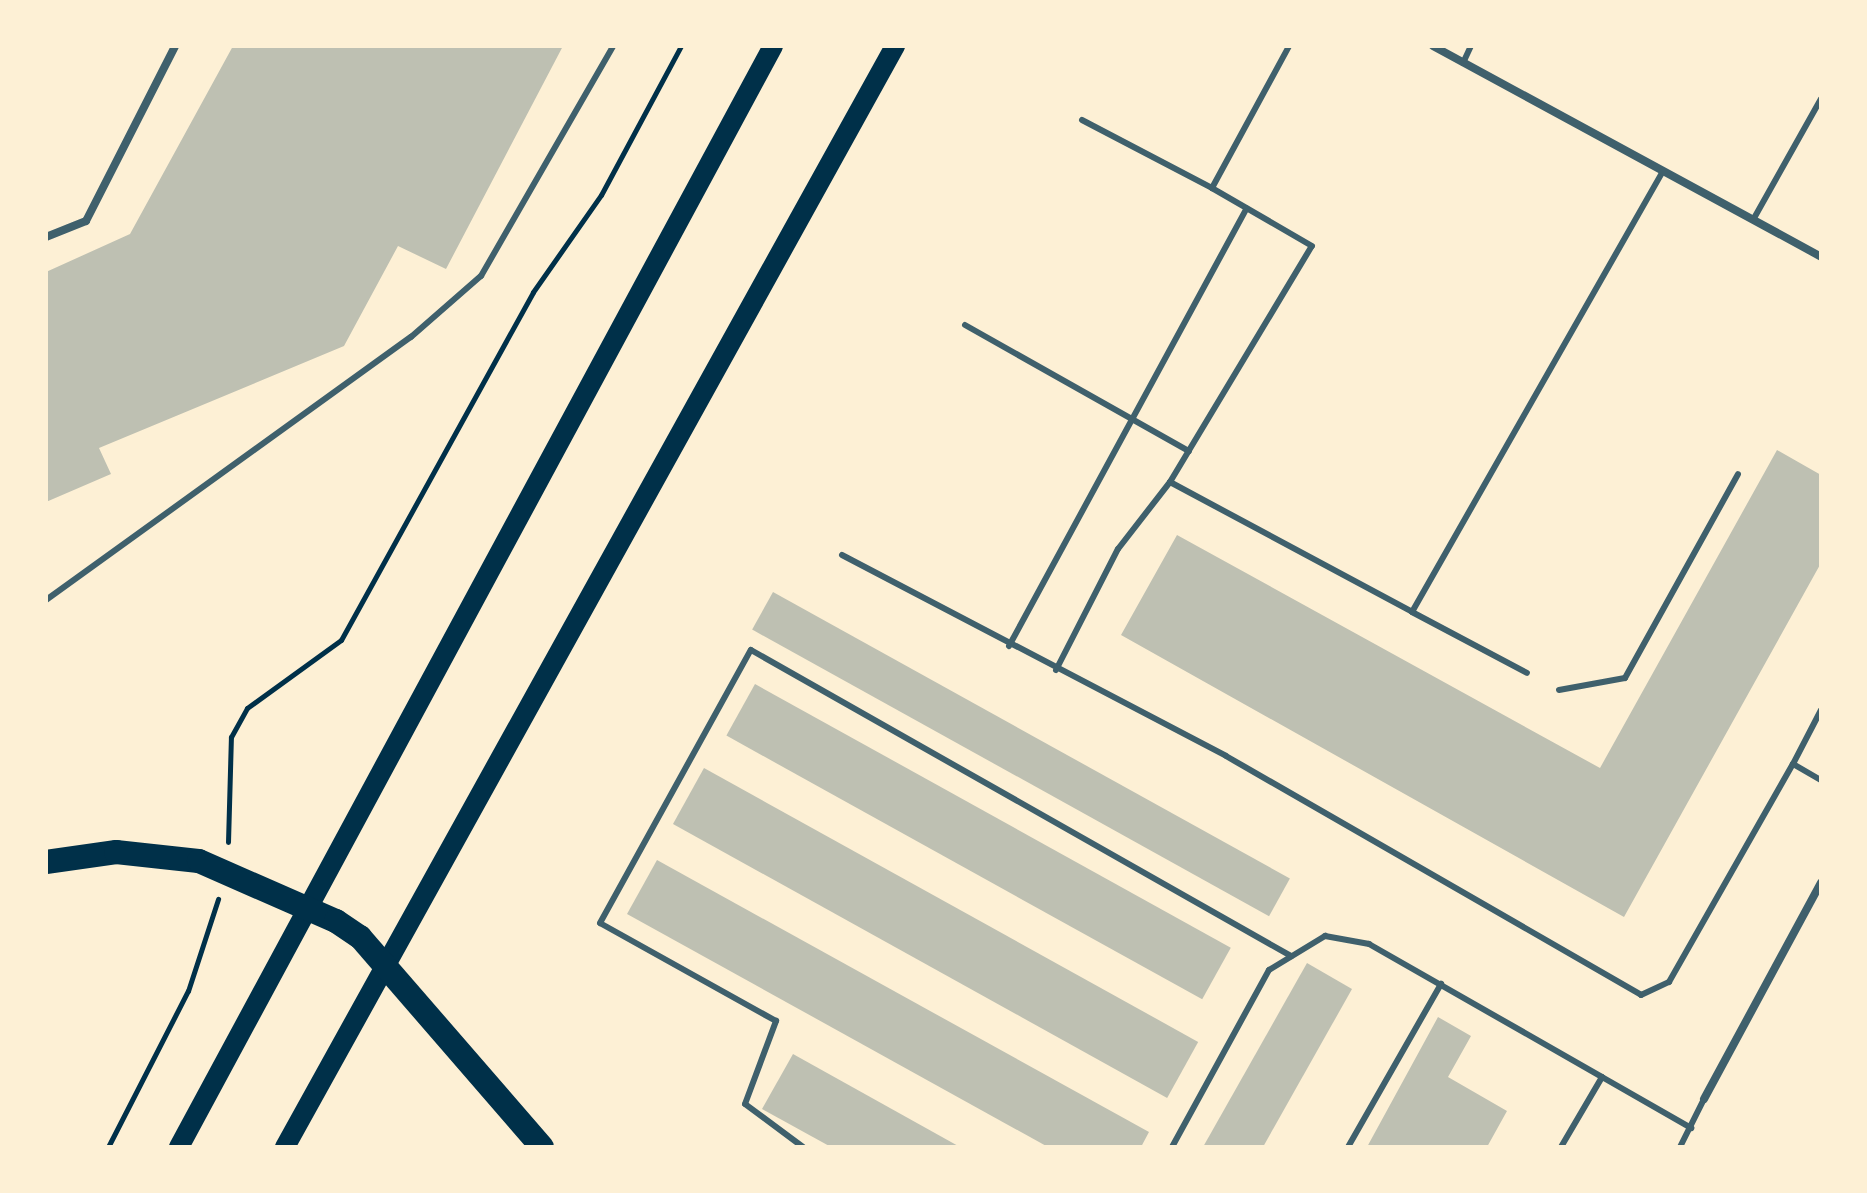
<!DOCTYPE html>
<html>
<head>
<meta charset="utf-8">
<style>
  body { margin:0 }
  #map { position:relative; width:1867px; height:1193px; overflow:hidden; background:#fdf0d5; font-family:"Space Grotesk",sans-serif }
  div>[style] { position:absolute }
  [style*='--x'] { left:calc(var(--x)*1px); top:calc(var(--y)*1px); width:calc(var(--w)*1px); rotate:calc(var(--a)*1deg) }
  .building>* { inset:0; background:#bec0b2; transform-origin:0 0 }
  .path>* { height:5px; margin:-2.5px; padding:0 2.5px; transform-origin:2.5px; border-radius:2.5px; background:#003049 }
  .service>* { height:6px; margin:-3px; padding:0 3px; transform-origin:3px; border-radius:3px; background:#3f606c }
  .minor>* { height:8px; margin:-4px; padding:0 4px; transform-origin:4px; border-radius:4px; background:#3f606c }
  .primary>* { height:20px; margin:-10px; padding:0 10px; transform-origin:10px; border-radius:10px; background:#003049 }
  .motorway>* { height:24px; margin:-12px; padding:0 12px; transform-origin:12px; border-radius:12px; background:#003049 }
  span { translate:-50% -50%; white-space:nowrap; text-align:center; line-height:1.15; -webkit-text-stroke:6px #fdf0d5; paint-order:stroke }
  .frame { position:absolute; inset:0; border:48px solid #fdf0d5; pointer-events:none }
</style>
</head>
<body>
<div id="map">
  <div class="building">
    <i style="clip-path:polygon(233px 46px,563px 46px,446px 269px,398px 246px,344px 346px,99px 448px,111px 474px,46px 502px,46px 272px,130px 234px)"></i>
    <i style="clip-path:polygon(1777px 450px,1821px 475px,1821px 563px,1624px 917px,1121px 635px,1177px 535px,1600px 768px)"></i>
    <i style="left:773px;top:592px;width:591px;height:43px;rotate:29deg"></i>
    <i style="left:755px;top:684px;width:544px;height:59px;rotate:29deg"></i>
    <i style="left:704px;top:768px;width:565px;height:64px;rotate:29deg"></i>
    <i style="clip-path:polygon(657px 860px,1149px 1132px,1141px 1147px,1048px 1147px,627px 914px)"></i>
    <i style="clip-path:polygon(1307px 963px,1352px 989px,1263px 1147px,1203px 1147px)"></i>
    <i style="clip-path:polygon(1438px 1017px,1471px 1036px,1448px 1077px,1507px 1111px,1487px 1147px,1367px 1147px)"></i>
    <i style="clip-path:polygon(793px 1054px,960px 1147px,831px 1147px,762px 1109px)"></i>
  </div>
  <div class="path">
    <i style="--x:228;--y:842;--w:105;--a:-88.4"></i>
    <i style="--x:231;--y:737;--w:33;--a:-61"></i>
    <i style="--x:247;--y:708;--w:116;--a:-35.9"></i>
    <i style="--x:341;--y:640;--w:397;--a:-61.1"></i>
    <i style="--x:533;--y:292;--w:118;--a:-55"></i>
    <i style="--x:601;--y:195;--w:169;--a:-61.8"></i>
    <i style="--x:108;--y:1147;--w:175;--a:-62.9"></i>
    <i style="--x:188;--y:991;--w:97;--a:-71.9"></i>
  </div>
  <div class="service">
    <i style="--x:1463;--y:63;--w:19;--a:-65"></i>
    <i style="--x:1082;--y:120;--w:147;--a:27.6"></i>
    <i style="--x:1753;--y:220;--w:139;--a:-60.7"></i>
    <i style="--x:965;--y:325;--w:257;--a:29.4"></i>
    <i style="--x:1170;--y:482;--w:275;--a:-59"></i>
    <i style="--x:1312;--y:246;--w:116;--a:-149.9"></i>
    <i style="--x:1212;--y:188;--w:162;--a:-61.5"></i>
    <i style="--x:842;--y:555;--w:433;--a:27.6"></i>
    <i style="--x:1226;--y:756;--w:479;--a:29.9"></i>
    <i style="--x:1641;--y:995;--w:31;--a:-25"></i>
    <i style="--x:1669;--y:982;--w:251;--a:-60.4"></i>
    <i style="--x:46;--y:600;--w:450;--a:-35.8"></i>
    <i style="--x:411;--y:337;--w:93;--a:-41.1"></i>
    <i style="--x:481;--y:276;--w:265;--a:-60.1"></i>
    <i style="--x:1412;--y:612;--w:130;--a:27.9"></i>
    <i style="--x:1009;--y:646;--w:498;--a:-61.5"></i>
    <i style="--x:1056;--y:670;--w:136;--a:-62.9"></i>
    <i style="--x:1118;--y:549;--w:85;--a:-52.2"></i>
    <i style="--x:1170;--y:482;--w:275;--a:28.2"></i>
    <i style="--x:1412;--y:612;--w:507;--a:-60.35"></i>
    <i style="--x:1559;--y:690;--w:67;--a:-10.3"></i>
    <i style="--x:1625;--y:678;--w:233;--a:-61"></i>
    <i style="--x:1821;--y:710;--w:61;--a:117.4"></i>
    <i style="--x:1793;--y:764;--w:32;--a:30"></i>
    <i style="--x:803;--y:1147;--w:72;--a:-143.4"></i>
    <i style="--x:745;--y:1104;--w:89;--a:-69.5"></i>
    <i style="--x:776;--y:1021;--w:201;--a:-150.9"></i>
    <i style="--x:600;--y:923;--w:312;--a:-61.1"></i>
    <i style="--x:751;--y:650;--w:621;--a:29.54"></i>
    <i style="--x:1172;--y:1147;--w:202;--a:-61.3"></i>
    <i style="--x:1269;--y:970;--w:66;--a:-31.3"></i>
    <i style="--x:1325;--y:936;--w:45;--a:10.3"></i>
    <i style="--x:1369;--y:944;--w:268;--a:29.7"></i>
    <i style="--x:1348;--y:1147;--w:188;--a:-60.3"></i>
    <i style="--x:1561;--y:1147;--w:81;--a:-59.6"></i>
    <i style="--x:1602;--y:1077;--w:103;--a:29.8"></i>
    <i style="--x:1680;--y:1147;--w:54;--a:-63.4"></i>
  </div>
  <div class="minor">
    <i style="--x:1433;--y:46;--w:442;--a:28.5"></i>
    <i style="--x:46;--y:237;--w:43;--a:-21.8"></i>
    <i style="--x:86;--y:221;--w:196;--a:-63"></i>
    <i style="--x:1704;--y:1099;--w:246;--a:-61.6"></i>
  </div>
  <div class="primary">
    <i style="--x:179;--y:1147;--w:1251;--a:-61.65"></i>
    <i style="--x:285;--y:1147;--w:1259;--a:-61.01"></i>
  </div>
  <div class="motorway">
    <i style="--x:46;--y:862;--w:71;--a:-8.1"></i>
    <i style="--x:116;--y:852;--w:83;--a:6.2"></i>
    <i style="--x:199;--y:861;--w:150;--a:23.7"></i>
    <i style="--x:336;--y:921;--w:29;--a:34"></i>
    <i style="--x:360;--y:937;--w:278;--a:49.1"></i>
  </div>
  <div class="frame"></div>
</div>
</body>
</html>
